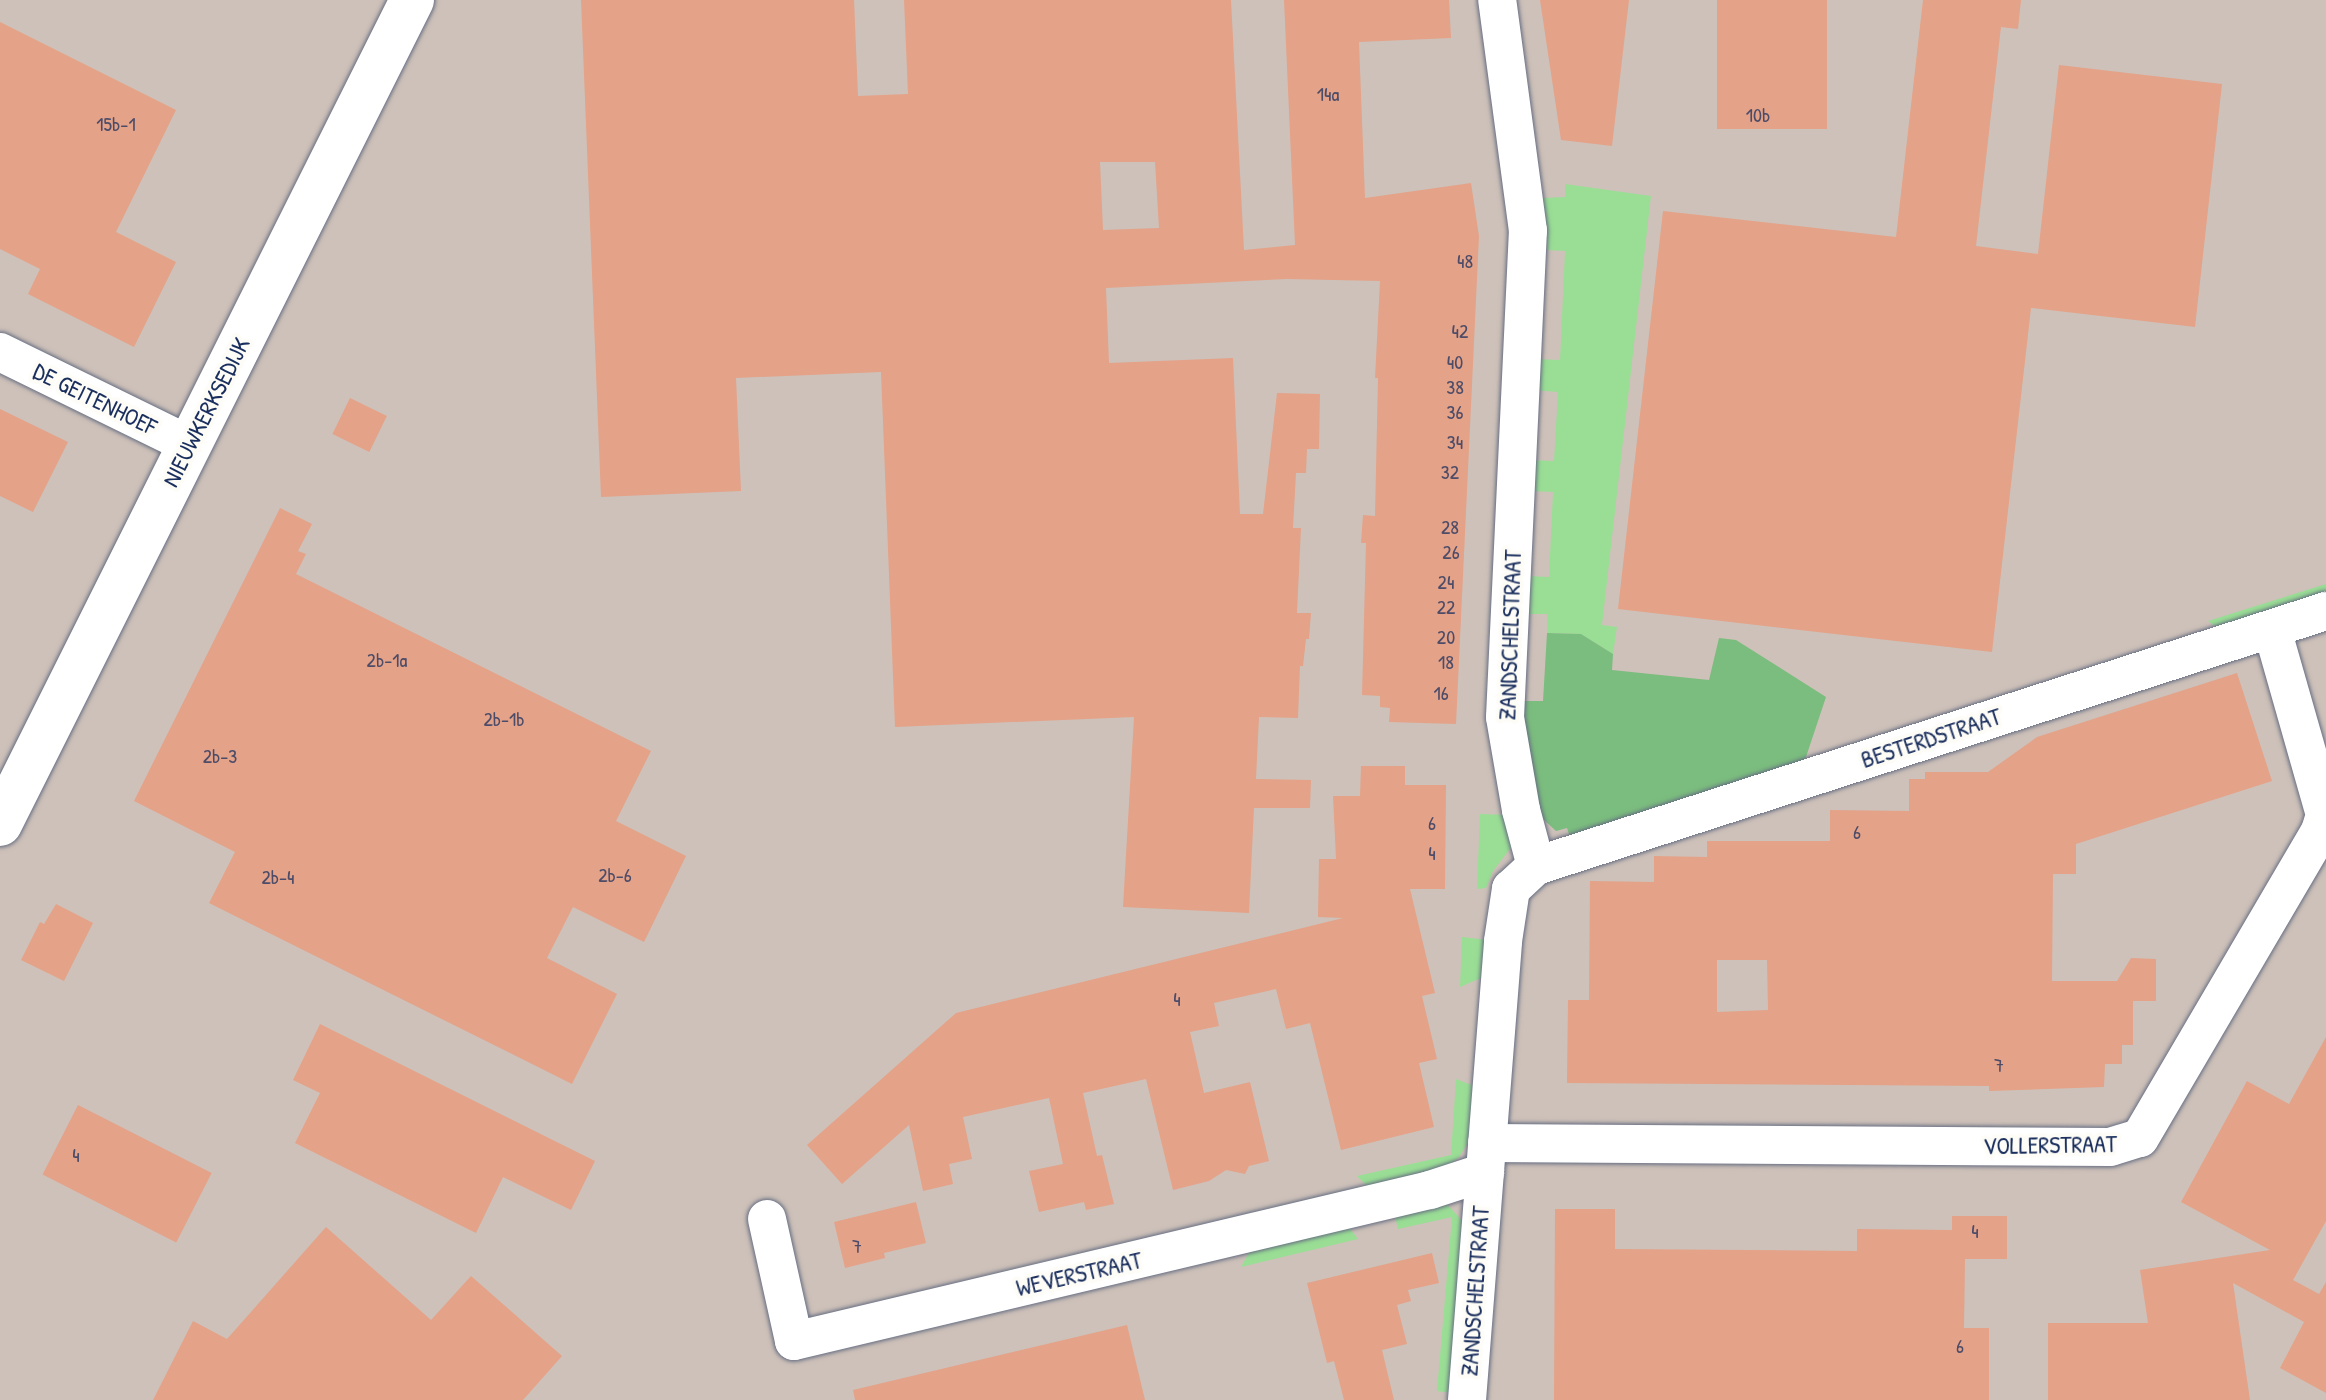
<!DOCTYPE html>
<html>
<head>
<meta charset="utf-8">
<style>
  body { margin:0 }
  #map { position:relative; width:2326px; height:1400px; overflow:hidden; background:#f1e2c4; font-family:"Patrick Hand",sans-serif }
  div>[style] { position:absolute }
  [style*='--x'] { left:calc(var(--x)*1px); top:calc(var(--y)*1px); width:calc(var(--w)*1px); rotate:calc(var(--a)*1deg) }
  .industrial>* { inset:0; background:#cec1b9; transform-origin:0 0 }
  .green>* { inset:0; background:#9ade95 }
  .forest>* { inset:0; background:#7bbd7e }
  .building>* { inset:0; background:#e4a288; transform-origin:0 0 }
  .roads { filter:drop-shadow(0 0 2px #666e82) drop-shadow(0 0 2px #666e82) }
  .street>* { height:38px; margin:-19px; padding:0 19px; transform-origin:19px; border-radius:19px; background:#fff }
  .secondary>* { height:44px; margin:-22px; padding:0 22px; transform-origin:22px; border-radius:22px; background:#fff }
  span { translate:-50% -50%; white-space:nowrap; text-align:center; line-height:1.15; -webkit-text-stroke:8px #fdfcf7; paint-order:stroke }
  .number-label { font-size:20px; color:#4d4c68 }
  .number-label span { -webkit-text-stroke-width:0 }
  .street-label { font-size:24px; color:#1b2f5e }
</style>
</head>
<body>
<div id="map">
  <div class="industrial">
    <i style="left:0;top:0;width:2326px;height:1400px"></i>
  </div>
  <div class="green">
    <i style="clip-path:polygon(1565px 184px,1651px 196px,1602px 625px,1617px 627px,1613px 654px,1581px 634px,1547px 633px,1547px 614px,1525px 614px,1526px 576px,1549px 577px,1553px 492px,1529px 491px,1530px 460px,1554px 461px,1558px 392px,1533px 390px,1535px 359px,1560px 360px,1565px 251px,1547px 250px,1543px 198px,1565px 197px)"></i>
    <i style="clip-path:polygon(2326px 584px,2326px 597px,2222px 631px,2208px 621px)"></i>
    <i style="clip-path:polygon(1480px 814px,1511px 815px,1513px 845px,1493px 871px,1486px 888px,1477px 889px)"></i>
    <i style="clip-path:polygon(1462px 937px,1488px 940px,1481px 978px,1460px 987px)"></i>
    <i style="clip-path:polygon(1456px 1079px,1474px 1086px,1469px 1141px,1459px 1157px,1448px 1167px,1367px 1186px,1357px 1176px,1451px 1155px)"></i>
    <i style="clip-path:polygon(1446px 1203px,1465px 1224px,1452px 1393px,1437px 1391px,1452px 1217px,1398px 1229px,1395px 1217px)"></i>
    <i style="clip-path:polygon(1348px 1226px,1358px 1239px,1241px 1267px,1251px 1249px)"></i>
  </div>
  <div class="forest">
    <i style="clip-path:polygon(1547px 633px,1581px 634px,1613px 654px,1612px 670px,1709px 680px,1719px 638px,1736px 640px,1826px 697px,1806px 757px,1800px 766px,1571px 840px,1567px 828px,1556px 831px,1542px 818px,1518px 701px,1543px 701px)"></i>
  </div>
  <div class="building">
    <i style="clip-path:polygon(evenodd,581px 0,854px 0,858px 96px,908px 94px,904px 0,1231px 0,1244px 250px,1295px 245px,1284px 0,1449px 0,1451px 38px,1359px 42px,1365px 198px,1471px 183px,1479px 236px,1456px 724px,1389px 722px,1390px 708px,1380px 707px,1380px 696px,1362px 695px,1366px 543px,1361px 543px,1363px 515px,1375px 516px,1378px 378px,1375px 378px,1380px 281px,1287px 279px,1106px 288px,1109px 363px,1233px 358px,1240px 514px,1263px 514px,1277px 393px,1320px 394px,1319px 449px,1307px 449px,1306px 473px,1296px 473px,1293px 528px,1301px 528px,1297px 613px,1311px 613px,1309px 639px,1306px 639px,1303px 666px,1300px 666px,1298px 718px,1259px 717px,1256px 779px,1311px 780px,1310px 808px,1254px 808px,1249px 913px,1123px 907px,1134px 717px,895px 727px,881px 372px,736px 378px,741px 491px,601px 497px,581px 0,1100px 162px,1155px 162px,1159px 228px,1103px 230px,1100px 162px)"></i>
    <i style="clip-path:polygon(1540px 0,1629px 0,1612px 146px,1561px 140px)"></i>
    <i style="left:1717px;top:0;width:110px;height:129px"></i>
    <i style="clip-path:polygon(1923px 0,2021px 0,2018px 29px,2001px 27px,1976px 246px,2038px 254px,2059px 65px,2222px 84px,2195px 327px,2031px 308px,1992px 652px,1618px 609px,1663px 211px,1896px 237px)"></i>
    <i style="clip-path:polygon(0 22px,176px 110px,116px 232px,176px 262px,134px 347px,28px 294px,40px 269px,0 249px)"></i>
    <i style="left:350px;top:398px;width:41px;height:40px;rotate:26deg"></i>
    <i style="clip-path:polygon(0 409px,68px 442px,33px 512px,0 496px)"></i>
    <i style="clip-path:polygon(280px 508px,312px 524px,298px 551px,306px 554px,296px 574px,651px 751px,616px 821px,686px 856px,644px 942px,573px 907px,547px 958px,617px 994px,572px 1084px,209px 903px,235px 852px,134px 801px)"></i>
    <i style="clip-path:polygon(evenodd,2237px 673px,2272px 781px,2076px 844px,2076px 874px,2053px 874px,2052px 981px,2117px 981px,2131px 958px,2156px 959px,2156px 1001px,2133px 1001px,2133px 1045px,2122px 1045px,2122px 1064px,2105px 1064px,2104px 1087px,1989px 1091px,1989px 1086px,1567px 1083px,1568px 1000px,1589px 1000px,1590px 881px,1654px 882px,1654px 856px,1707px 857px,1707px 841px,1830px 841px,1830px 810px,1909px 811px,1909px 779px,1925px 779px,1925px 772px,1988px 772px,2037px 737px,2237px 673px,1717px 960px,1767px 960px,1768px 1010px,1717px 1012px,1717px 960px)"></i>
    <i style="clip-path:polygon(1361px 766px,1405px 766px,1405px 785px,1446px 785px,1445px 889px,1410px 889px,1435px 993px,1422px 996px,1437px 1059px,1419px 1063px,1434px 1127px,1341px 1150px,1310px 1023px,1286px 1029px,1276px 989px,1214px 1003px,1219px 1026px,1190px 1032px,1204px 1093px,1250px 1082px,1269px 1161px,1249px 1166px,1245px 1174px,1226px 1170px,1209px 1181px,1173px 1190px,1146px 1079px,1083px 1093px,1097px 1156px,1102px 1155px,1114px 1204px,1086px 1210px,1084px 1202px,1039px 1212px,1029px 1171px,1063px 1164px,1049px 1098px,963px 1117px,972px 1159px,949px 1164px,953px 1184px,923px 1191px,909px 1125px,842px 1184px,807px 1145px,956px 1013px,1343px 918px,1318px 917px,1319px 859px,1336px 859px,1333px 796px,1360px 796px)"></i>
    <i style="clip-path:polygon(56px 904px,93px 923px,64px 981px,21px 960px,40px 922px,44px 924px)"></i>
    <i style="clip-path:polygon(320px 1024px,595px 1161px,571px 1210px,503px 1177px,476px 1233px,295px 1143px,320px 1093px,293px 1080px)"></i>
    <i style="clip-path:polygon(2326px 1037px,2326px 1221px,2293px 1280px,2319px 1294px,2326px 1282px,2326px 1393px,2280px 1368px,2304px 1322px,2233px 1283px,2250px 1400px,2048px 1400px,2048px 1323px,2148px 1323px,2140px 1270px,2270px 1250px,2181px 1202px,2247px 1081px,2289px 1104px)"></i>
    <i style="left:78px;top:1105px;width:150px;height:78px;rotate:27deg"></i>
    <i style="clip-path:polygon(916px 1202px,926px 1243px,884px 1253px,885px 1258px,845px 1268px,834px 1222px)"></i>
    <i style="clip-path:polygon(1555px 1209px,1615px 1209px,1615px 1249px,1857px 1251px,1857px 1229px,1952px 1230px,1952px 1216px,2007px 1216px,2007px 1259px,1965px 1259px,1964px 1328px,1989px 1328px,1989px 1400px,1554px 1400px)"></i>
    <i style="clip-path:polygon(326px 1227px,431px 1320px,471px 1276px,562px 1356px,523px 1400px,153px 1400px,193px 1321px,227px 1339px)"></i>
    <i style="clip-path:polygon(1432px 1253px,1439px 1283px,1408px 1290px,1411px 1301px,1397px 1305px,1407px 1344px,1382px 1350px,1394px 1400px,1344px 1400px,1334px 1361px,1327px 1363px,1307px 1283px)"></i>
    <i style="clip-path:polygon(1127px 1325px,1145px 1400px,855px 1400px,853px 1390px)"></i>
  </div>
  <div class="roads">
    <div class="street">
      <i style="--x:0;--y:352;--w:212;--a:26.1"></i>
      <i style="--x:1536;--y:866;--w:830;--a:-17.89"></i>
      <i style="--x:1487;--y:1143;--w:623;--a:0.37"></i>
      <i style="--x:2110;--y:1147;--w:31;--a:-17"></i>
      <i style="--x:2140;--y:1138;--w:356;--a:-59.6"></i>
      <i style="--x:2320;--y:831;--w:17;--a:-73"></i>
      <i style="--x:2325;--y:815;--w:193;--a:-105.9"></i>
      <i style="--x:767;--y:1219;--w:125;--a:77.5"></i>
      <i style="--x:794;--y:1341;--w:654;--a:-13.36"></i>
      <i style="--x:1430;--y:1190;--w:58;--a:-18.1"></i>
      <i style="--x:1467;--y:1400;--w:460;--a:-85.5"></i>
      <i style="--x:1503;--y:941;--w:53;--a:-81.3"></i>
      <i style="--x:1511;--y:889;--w:34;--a:-43"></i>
      <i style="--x:1536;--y:866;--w:58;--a:-105"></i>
      <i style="--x:1521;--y:810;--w:94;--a:-99.8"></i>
      <i style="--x:1505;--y:717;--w:487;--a:-87.3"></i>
      <i style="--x:1528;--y:231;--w:233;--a:-97.6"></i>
    </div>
    <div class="secondary">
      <i style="--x:0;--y:824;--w:921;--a:-63.43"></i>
    </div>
  </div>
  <div class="number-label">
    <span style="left:1328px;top:93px">14a</span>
    <span style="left:1758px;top:114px">10b</span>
    <span style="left:116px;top:123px">15b-1</span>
    <span style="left:1465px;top:260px">48</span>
    <span style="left:1460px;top:330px">42</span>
    <span style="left:1455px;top:361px">40</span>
    <span style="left:1455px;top:386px">38</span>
    <span style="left:1455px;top:411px">36</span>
    <span style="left:1455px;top:441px">34</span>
    <span style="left:1450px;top:471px">32</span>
    <span style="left:1450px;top:526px">28</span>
    <span style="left:1451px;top:551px">26</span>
    <span style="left:1446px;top:581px">24</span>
    <span style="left:1446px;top:606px">22</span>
    <span style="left:1446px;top:636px">20</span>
    <span style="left:387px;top:659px">2b-1a</span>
    <span style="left:1446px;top:661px">18</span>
    <span style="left:1441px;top:692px">16</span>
    <span style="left:504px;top:718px">2b-1b</span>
    <span style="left:220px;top:755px">2b-3</span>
    <span style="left:1432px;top:822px">6</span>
    <span style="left:1857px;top:831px">6</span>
    <span style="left:1432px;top:852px">4</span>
    <span style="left:615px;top:874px">2b-6</span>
    <span style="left:278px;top:876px">2b-4</span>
    <span style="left:1177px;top:998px">4</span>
    <span style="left:1999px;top:1064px">7</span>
    <span style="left:76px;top:1154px">4</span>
    <span style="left:1975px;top:1230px">4</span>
    <span style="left:857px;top:1245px">7</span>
    <span style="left:1960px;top:1345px">6</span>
  </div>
  <div class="street-label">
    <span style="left:95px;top:399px;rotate:26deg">DE GEITENHOEF</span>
    <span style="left:206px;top:412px;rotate:-63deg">NIEUWKERKSEDIJK</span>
    <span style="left:1510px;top:635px;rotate:-88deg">ZANDSCHELSTRAAT</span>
    <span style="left:1931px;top:738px;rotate:-18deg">BESTERDSTRAAT</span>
    <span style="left:2050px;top:1145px;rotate:-1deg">VOLLERSTRAAT</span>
    <span style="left:1079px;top:1274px;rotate:-13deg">WEVERSTRAAT</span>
    <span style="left:1475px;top:1291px;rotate:-86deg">ZANDSCHELSTRAAT</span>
  </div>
</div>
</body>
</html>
